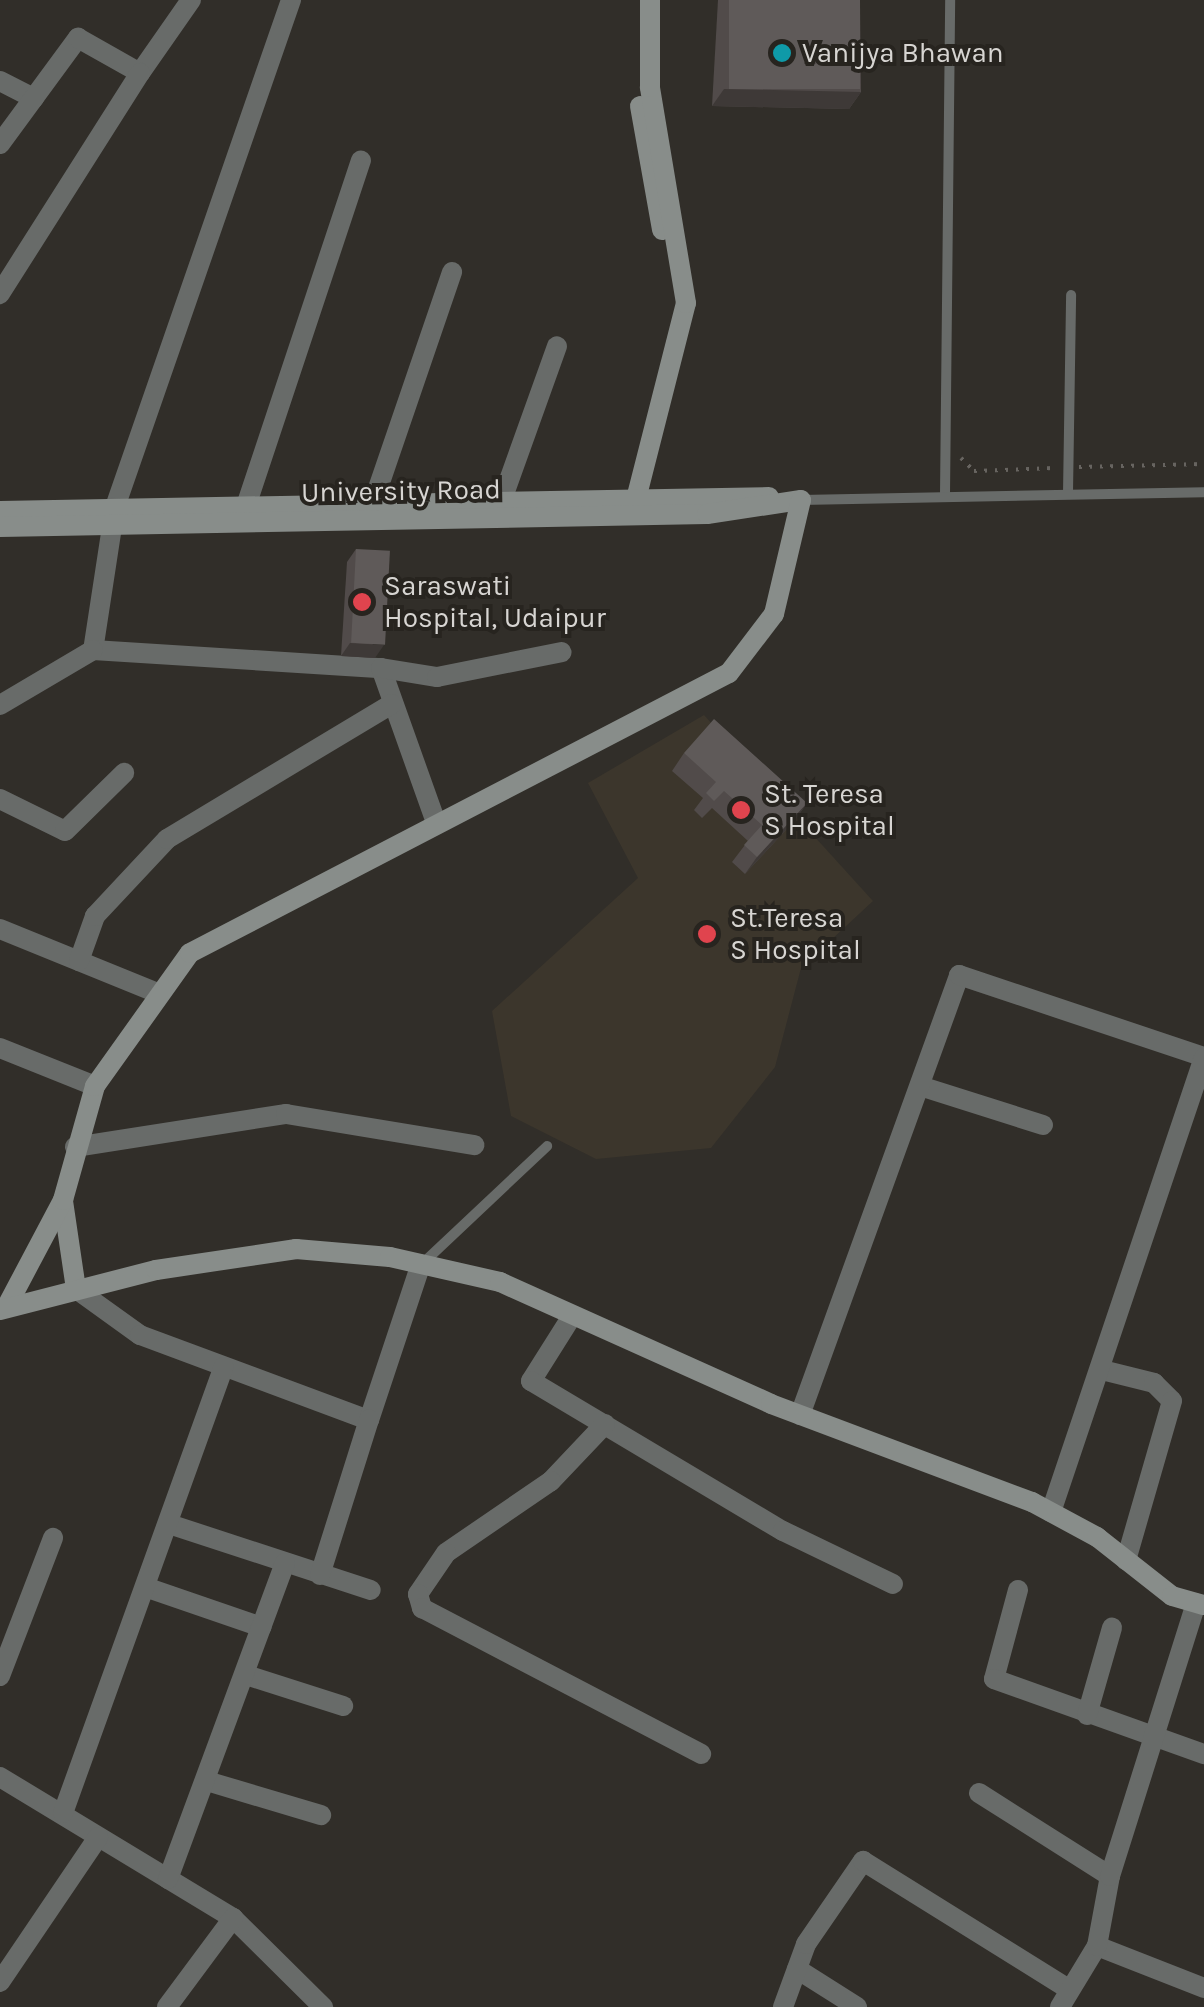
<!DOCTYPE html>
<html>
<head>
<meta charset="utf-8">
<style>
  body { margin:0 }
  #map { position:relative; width:1204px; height:2007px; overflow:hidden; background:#312e29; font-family:Karla,sans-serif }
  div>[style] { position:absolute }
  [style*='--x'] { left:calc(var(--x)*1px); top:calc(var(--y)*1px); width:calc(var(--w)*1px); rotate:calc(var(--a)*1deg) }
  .built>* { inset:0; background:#3c362c }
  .path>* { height:4px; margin-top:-2px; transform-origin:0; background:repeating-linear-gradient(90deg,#676460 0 2.5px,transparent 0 10.5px) }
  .lane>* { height:10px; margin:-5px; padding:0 5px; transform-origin:5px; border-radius:5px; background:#686b69 }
  .street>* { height:20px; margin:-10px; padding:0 10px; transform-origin:10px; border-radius:10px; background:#686b69 }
  .secondary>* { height:20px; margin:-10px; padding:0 10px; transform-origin:10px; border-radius:10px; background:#888d8a }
  .wall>* { inset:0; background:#514b4a }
  .shaded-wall>* { inset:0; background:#3e3937 }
  .building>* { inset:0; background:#5f5a59; transform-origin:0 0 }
  .dots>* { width:28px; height:28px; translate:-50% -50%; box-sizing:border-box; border:5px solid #27241f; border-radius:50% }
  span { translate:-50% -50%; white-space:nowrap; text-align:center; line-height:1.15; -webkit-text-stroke:8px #27241f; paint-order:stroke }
  .poi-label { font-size:28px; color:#d7d5d2 }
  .left { translate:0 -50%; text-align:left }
  .street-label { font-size:28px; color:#d7d5d2 }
</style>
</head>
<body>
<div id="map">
  <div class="built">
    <i style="clip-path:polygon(704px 715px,873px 901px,801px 968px,775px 1067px,711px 1148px,596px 1159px,511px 1116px,492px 1011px,638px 878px,588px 783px)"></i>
  </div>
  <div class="path">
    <i style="--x:961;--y:458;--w:18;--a:45"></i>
    <i style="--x:974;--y:471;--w:80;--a:-2.1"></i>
    <i style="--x:1079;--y:467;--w:125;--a:-1.4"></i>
  </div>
  <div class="lane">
    <i style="--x:1068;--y:493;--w:198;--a:-89.1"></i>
    <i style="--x:945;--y:494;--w:494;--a:-89.4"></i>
    <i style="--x:801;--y:500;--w:403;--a:-1.1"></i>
    <i style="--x:422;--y:1264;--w:172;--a:-43.3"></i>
  </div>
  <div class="street">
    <i style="--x:291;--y:0;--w:537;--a:109.14"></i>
    <i style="--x:115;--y:507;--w:145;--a:98.7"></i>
    <i style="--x:93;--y:650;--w:289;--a:3.6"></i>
    <i style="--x:381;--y:668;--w:161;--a:70.4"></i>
    <i style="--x:140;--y:73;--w:89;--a:-55.1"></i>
    <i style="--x:0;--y:81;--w:38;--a:27"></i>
    <i style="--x:0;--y:144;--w:132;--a:-53.7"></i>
    <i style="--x:78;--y:38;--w:71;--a:29.4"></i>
    <i style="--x:140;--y:73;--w:262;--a:122.4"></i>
    <i style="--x:503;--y:497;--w:160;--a:-70.3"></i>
    <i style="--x:374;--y:500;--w:241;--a:-71.1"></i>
    <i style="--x:247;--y:503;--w:361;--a:-71.6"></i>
    <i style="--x:381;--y:668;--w:57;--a:9.1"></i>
    <i style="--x:437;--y:677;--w:127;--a:-11.3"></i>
    <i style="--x:0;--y:705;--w:108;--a:-30.6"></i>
    <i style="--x:0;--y:799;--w:72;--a:26.2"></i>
    <i style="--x:65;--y:831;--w:83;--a:-44.5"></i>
    <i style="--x:0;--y:929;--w:170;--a:22.1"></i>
    <i style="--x:79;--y:961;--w:48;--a:-70.4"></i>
    <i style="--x:95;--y:916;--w:105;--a:-46.9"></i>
    <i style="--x:167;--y:839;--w:262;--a:-31"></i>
    <i style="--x:0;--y:1048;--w:102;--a:21.8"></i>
    <i style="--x:920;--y:1086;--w:129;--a:17.6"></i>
    <i style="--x:75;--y:1147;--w:214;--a:-8.9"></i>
    <i style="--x:286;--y:1114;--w:191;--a:9.4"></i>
    <i style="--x:76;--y:1289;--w:79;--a:35.7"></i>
    <i style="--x:140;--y:1335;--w:244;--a:20.4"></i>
    <i style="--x:369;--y:1420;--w:164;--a:-71.6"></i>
    <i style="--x:572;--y:1316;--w:77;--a:122.2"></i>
    <i style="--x:531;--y:1381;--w:293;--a:30.8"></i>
    <i style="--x:783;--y:1531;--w:122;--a:25.7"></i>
    <i style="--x:1102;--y:1370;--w:54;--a:14"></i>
    <i style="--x:1154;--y:1383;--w:25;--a:45"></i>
    <i style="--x:1172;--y:1401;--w:166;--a:106.1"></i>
    <i style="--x:800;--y:1415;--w:468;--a:-70.1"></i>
    <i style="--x:959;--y:975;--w:258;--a:18.5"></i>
    <i style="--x:605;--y:1424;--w:79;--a:133.5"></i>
    <i style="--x:551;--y:1481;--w:127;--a:145.6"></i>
    <i style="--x:446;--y:1553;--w:50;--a:124.3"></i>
    <i style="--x:418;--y:1594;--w:15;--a:74"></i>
    <i style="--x:422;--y:1608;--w:315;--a:27.6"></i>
    <i style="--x:1051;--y:1512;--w:479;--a:-71.4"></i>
    <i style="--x:172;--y:1525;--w:209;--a:18.1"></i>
    <i style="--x:320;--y:1575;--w:163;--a:-72.5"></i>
    <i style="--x:148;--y:1588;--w:120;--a:19"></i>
    <i style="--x:1018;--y:1590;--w:92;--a:105.1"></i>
    <i style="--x:994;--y:1679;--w:223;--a:19.7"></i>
    <i style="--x:246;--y:1675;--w:102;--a:17.7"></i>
    <i style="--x:0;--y:1676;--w:148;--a:-69"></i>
    <i style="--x:1087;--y:1715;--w:91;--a:-74"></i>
    <i style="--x:0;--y:1777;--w:272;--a:31.2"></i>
    <i style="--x:233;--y:1918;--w:127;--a:44.7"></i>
    <i style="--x:210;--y:1782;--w:116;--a:16.6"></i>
    <i style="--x:979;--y:1793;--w:155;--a:32.4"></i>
    <i style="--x:63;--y:1813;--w:474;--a:-70.2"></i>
    <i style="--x:168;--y:1879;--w:337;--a:-69.7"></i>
    <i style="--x:1097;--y:1946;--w:115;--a:21.4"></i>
    <i style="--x:797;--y:1969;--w:71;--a:32.3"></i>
    <i style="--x:0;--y:1982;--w:175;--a:-55.9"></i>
    <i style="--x:167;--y:2007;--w:111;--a:-53.4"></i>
    <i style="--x:783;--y:2007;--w:67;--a:-69.9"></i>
    <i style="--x:806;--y:1944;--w:101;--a:-55.5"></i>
    <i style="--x:863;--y:1861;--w:243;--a:31.9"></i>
    <i style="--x:1060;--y:2007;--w:71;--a:-58.8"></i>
    <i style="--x:1097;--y:1946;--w:71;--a:-79.5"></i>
    <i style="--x:1110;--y:1876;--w:286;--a:-72.5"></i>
  </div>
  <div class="secondary">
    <i style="--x:640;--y:106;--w:126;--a:79.9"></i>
    <i style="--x:635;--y:503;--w:206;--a:-75.7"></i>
    <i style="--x:686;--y:303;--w:219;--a:-99.5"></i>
    <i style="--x:650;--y:87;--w:87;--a:-90"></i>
    <i style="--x:0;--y:511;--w:769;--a:-1.04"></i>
    <i style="--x:0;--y:527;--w:707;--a:-1.05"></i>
    <i style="--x:707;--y:514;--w:95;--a:-8.5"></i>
    <i style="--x:63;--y:1201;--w:89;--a:81.6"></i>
    <i style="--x:8;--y:1304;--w:118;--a:-62.1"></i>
    <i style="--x:63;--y:1200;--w:118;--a:-74.3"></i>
    <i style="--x:95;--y:1086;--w:163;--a:-54.5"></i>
    <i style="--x:190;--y:953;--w:607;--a:-27.45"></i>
    <i style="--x:729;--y:673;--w:74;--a:-52.7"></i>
    <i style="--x:774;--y:614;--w:117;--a:-76.7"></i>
    <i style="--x:0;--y:1310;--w:161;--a:-14.4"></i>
    <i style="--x:156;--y:1270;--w:142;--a:-8.5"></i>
    <i style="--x:296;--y:1249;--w:94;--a:4.9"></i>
    <i style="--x:390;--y:1257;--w:113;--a:12.8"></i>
    <i style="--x:500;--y:1282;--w:297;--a:24.2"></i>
    <i style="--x:771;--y:1404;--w:279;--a:20.6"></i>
    <i style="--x:1032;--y:1502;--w:74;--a:28.3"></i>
    <i style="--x:1097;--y:1537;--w:95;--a:38.2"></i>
    <i style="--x:1172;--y:1596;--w:33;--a:16"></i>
  </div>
  <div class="wall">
    <i style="clip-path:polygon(718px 0,860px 0,861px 92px,849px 109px,712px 106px)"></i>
    <i style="clip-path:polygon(356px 549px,375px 658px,341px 656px,347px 562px)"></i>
    <i style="clip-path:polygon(684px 753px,807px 803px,795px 820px,745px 874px,732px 862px,748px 841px,712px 808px,702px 818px,694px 810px,703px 798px,672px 771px)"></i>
  </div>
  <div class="shaded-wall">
    <i style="clip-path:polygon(724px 89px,861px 92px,849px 109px,712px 106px)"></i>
    <i style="clip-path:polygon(350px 643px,384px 645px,375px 658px,341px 656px)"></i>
    <i style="clip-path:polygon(807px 803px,795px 820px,745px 874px,757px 857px)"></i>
  </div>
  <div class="building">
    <i style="left:729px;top:0;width:131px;height:89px"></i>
    <i style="left:356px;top:549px;width:34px;height:94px;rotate:3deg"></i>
    <i style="clip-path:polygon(714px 719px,807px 803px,757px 857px,744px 845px,762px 825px,724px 791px,714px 801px,706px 793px,716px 782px,684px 753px)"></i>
  </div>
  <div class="dots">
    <i style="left:782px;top:53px;background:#0f9aa8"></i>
    <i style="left:362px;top:602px;background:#e0444e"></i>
    <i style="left:741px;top:810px;background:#e0444e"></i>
    <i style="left:707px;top:934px;background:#e0444e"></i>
  </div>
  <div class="poi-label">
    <span class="left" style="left:802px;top:53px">Vanijya Bhawan</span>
    <span class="left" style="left:384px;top:602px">Saraswati<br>Hospital, Udaipur</span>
    <span class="left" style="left:764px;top:810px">St. Teresa<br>S Hospital</span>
    <span class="left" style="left:730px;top:934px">St.Teresa<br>S Hospital</span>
  </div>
  <div class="street-label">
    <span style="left:401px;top:491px;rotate:-1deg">University Road</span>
  </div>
</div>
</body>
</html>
